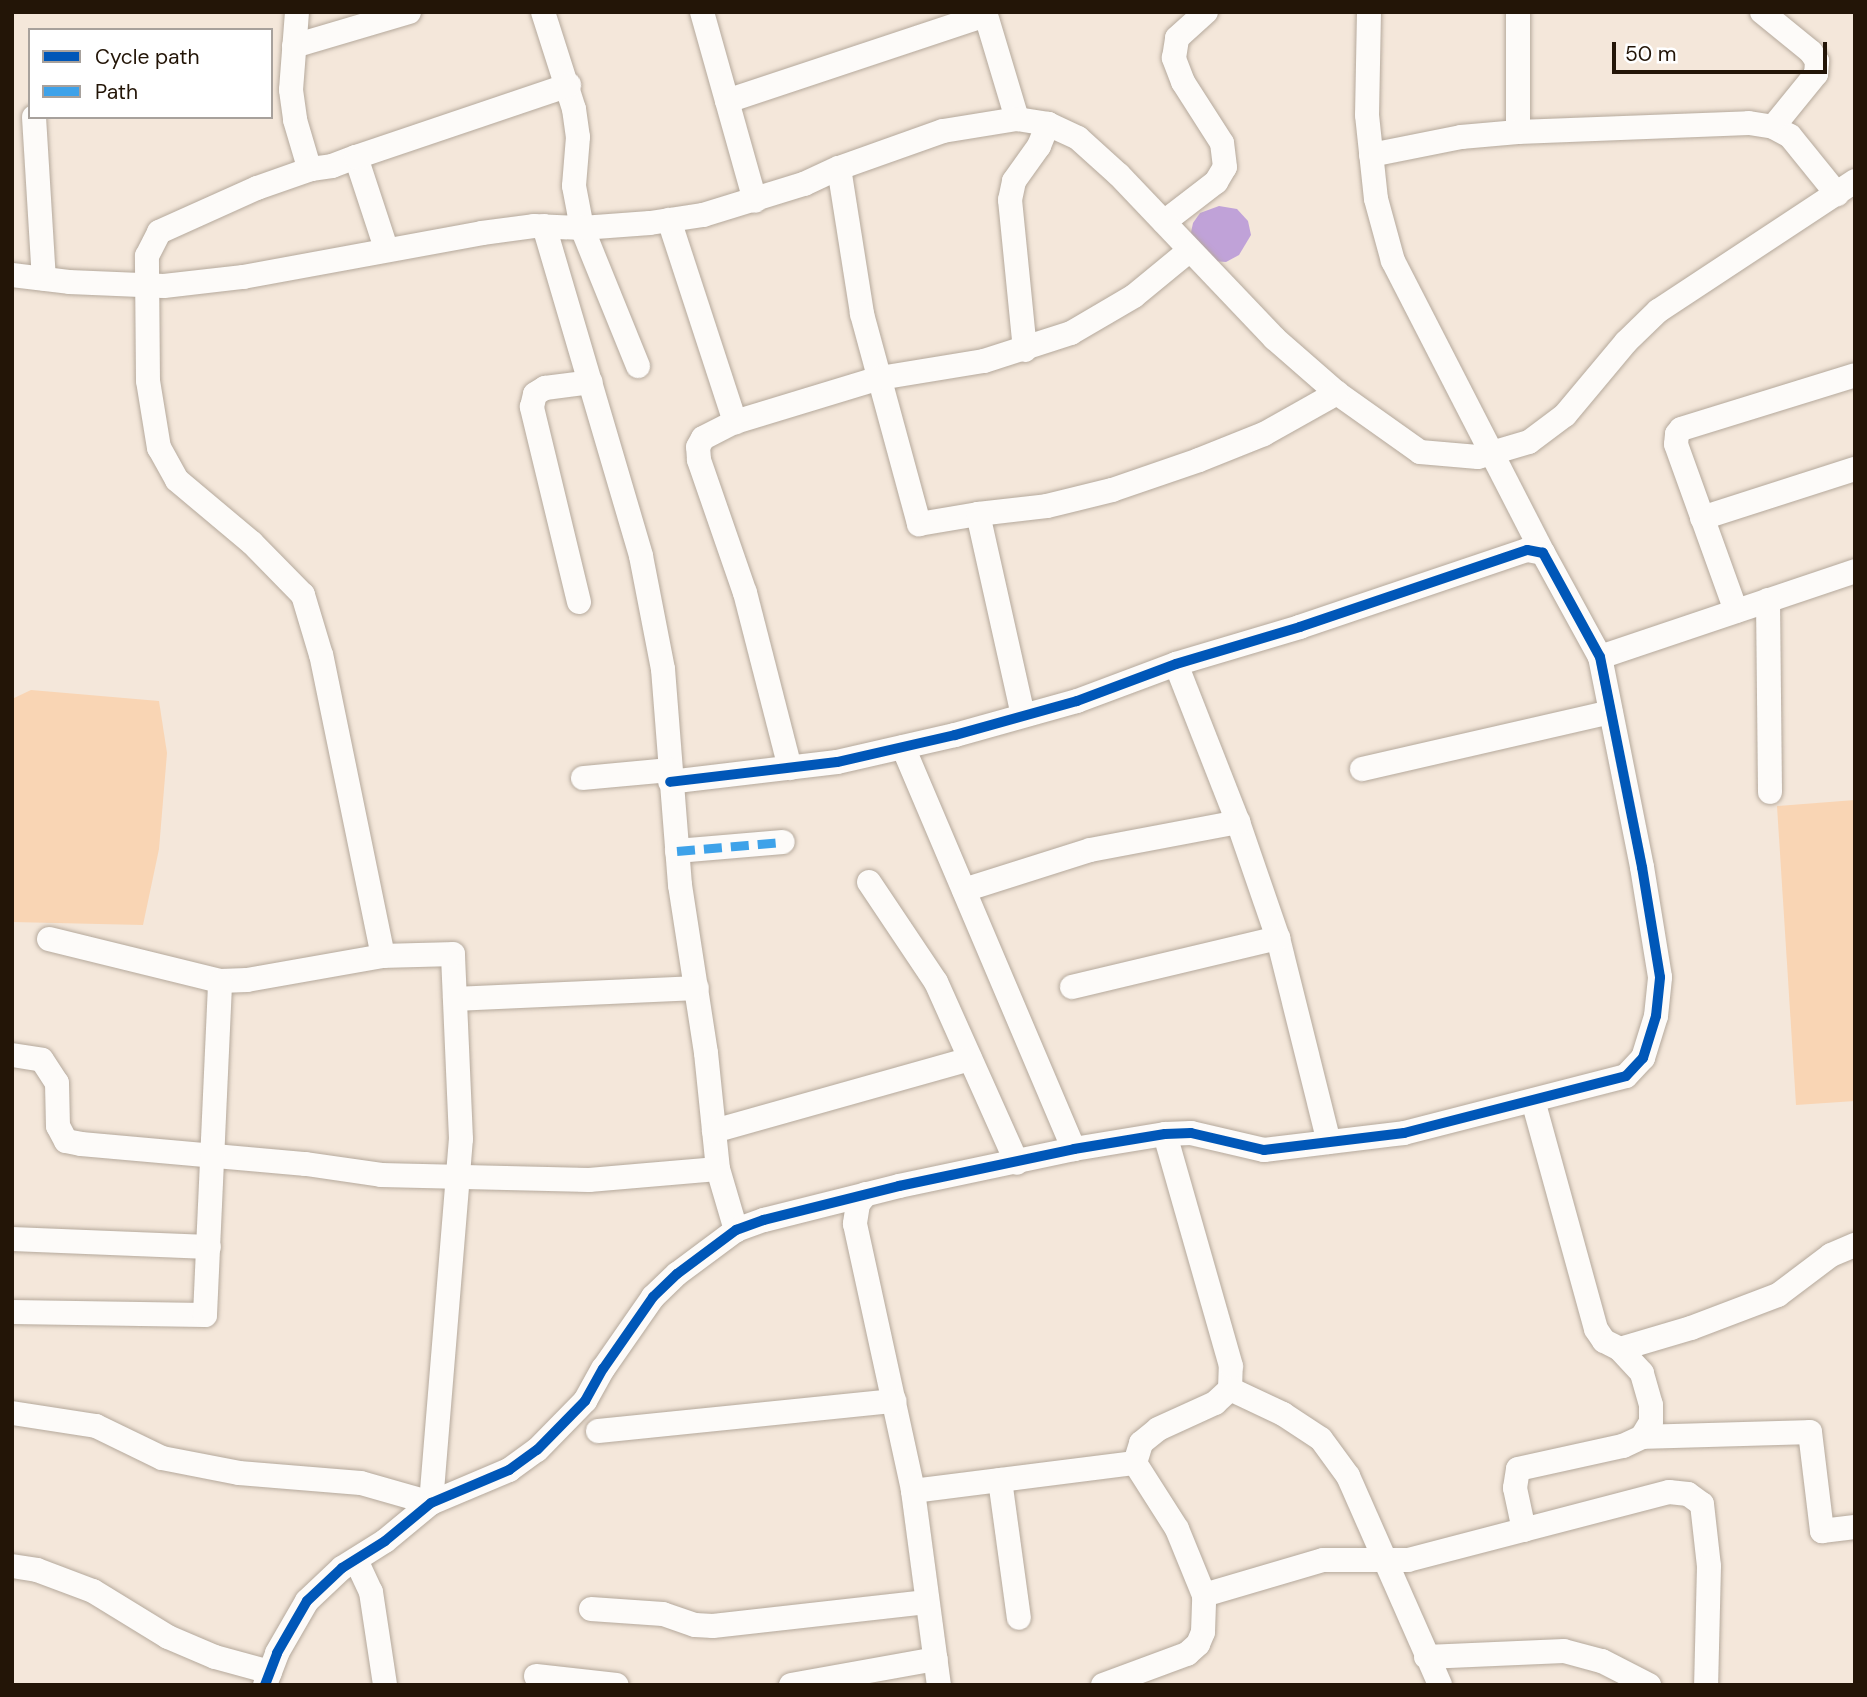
<!DOCTYPE html>
<html>
<head>
<meta charset="utf-8">
<style>
  body { margin:0 }
  #map { position:relative; width:1867px; height:1697px; overflow:hidden; background:#f4e7da; font-family:"DM Sans",sans-serif }
  div>[style] { position:absolute }
  [style*='--x'] { left:calc(var(--x)*1px); top:calc(var(--y)*1px); width:calc(var(--w)*1px); rotate:calc(var(--a)*1deg) }
  .green>* { inset:0; background:#f9d5b4 }
  .water>* { inset:0; background:#c0a2d8 }
  .roads { filter:drop-shadow(0 0 2px #b5a99c) drop-shadow(0 0 2px #b5a99c) }
  .minor>* { height:24px; margin:-12px; padding:0 12px; transform-origin:12px; border-radius:12px; background:#fdfbf9 }
  .quiet>* { height:9px; margin-top:-4.5px; transform-origin:0; background:repeating-linear-gradient(90deg,#3ea2e9 0 18px,transparent 0 27px) }
  .cycleway>* { height:10px; margin:-5px; padding:0 5px; transform-origin:5px; border-radius:5px; background:#0057b8 }
  span { translate:-50% -50%; white-space:nowrap; text-align:center; line-height:1.15; -webkit-text-stroke:7px #fff; paint-order:stroke }
  .frame { position:absolute; inset:0; border:14px solid #231507; pointer-events:none }
  .legend { position:absolute; left:28px; top:28px; width:245px; height:91px; box-sizing:border-box; background:#fff; border:2px solid #a7a19c; margin:0; padding:9px 12px; list-style:none; font-size:21px; color:#231507 }
  .legend li { display:flex; align-items:center; gap:14px; height:35px }
  .legend b { width:35px; border:2px solid #a7a19c }
  .scale { position:absolute; left:1612px; top:42px; width:215px; height:32px; box-sizing:border-box; border:4px solid #231507; border-top:0; padding-left:9px; font-size:21px; line-height:24px; white-space:nowrap; color:#231507; -webkit-text-stroke:5px #fff; paint-order:stroke }
</style>
</head>
<body>
<div id="map">
  <div class="green">
    <i style="clip-path:polygon(31px 690px,159px 701px,167px 753px,159px 849px,143px 925px,12px 922px,12px 699px)"></i>
    <i style="clip-path:polygon(1855px 800px,1855px 1101px,1796px 1105px,1777px 806px)"></i>
  </div>
  <div class="water">
    <i style="clip-path:polygon(1219px 206px,1237px 209px,1248px 221px,1251px 235px,1239px 255px,1226px 262px,1212px 261px,1190px 237px,1193px 223px,1200px 213px)"></i>
  </div>
  <div class="roads">
    <div class="minor">
      <i style="--x:297;--y:12;--w:78;--a:94.4"></i>
      <i style="--x:291;--y:90;--w:30;--a:82"></i>
      <i style="--x:295;--y:120;--w:46;--a:73.5"></i>
      <i style="--x:308;--y:164;--w:6;--a:59"></i>
      <i style="--x:311;--y:169;--w:21;--a:-8"></i>
      <i style="--x:332;--y:166;--w:26;--a:-21"></i>
      <i style="--x:356;--y:157;--w:96;--a:71.8"></i>
      <i style="--x:543;--y:12;--w:102;--a:72.3"></i>
      <i style="--x:574;--y:109;--w:28;--a:82"></i>
      <i style="--x:578;--y:137;--w:49;--a:94.7"></i>
      <i style="--x:574;--y:186;--w:43;--a:79.2"></i>
      <i style="--x:582;--y:228;--w:149;--a:67.9"></i>
      <i style="--x:702;--y:12;--w:196;--a:74.3"></i>
      <i style="--x:985;--y:12;--w:112;--a:73.3"></i>
      <i style="--x:1369;--y:12;--w:103;--a:91.1"></i>
      <i style="--x:1367;--y:115;--w:84;--a:83.9"></i>
      <i style="--x:1376;--y:199;--w:64;--a:74.7"></i>
      <i style="--x:1393;--y:261;--w:328;--a:62.8"></i>
      <i style="--x:1518;--y:12;--w:120;--a:90"></i>
      <i style="--x:1762;--y:12;--w:63;--a:39.2"></i>
      <i style="--x:1811;--y:52;--w:11;--a:56"></i>
      <i style="--x:1817;--y:61;--w:13;--a:94"></i>
      <i style="--x:1816;--y:74;--w:68;--a:129.1"></i>
      <i style="--x:294;--y:46;--w:120;--a:-16.5"></i>
      <i style="--x:727;--y:101;--w:273;--a:-18.4"></i>
      <i style="--x:34;--y:117;--w:162;--a:86.5"></i>
      <i style="--x:1371;--y:155;--w:92;--a:-11.3"></i>
      <i style="--x:1461;--y:137;--w:57;--a:-5"></i>
      <i style="--x:1518;--y:132;--w:231;--a:-2.2"></i>
      <i style="--x:1749;--y:123;--w:24;--a:9"></i>
      <i style="--x:1773;--y:127;--w:19;--a:28"></i>
      <i style="--x:1790;--y:136;--w:75;--a:51"></i>
      <i style="--x:356;--y:157;--w:225;--a:-18.7"></i>
      <i style="--x:839;--y:168;--w:148;--a:81"></i>
      <i style="--x:862;--y:314;--w:218;--a:74.8"></i>
      <i style="--x:919;--y:524;--w:60;--a:-9.6"></i>
      <i style="--x:978;--y:514;--w:206;--a:77.4"></i>
      <i style="--x:669;--y:220;--w:213;--a:71.9"></i>
      <i style="--x:1164;--y:222;--w:66;--a:-37.6"></i>
      <i style="--x:1216;--y:182;--w:17;--a:-59"></i>
      <i style="--x:1225;--y:167;--w:24;--a:-97"></i>
      <i style="--x:1222;--y:143;--w:72;--a:-122.6"></i>
      <i style="--x:1183;--y:82;--w:26;--a:-111"></i>
      <i style="--x:1174;--y:58;--w:20;--a:-81"></i>
      <i style="--x:1177;--y:38;--w:39;--a:-42"></i>
      <i style="--x:544;--y:226;--w:344;--a:73.6"></i>
      <i style="--x:641;--y:556;--w:115;--a:79"></i>
      <i style="--x:663;--y:669;--w:217;--a:85.5"></i>
      <i style="--x:680;--y:885;--w:170;--a:81.2"></i>
      <i style="--x:706;--y:1053;--w:117;--a:84.1"></i>
      <i style="--x:718;--y:1169;--w:64;--a:73.6"></i>
      <i style="--x:12;--y:275;--w:57;--a:7"></i>
      <i style="--x:69;--y:282;--w:95;--a:2.4"></i>
      <i style="--x:164;--y:286;--w:80;--a:-6.5"></i>
      <i style="--x:243;--y:277;--w:243;--a:-10.4"></i>
      <i style="--x:482;--y:233;--w:52;--a:-7.7"></i>
      <i style="--x:534;--y:226;--w:48;--a:2.4"></i>
      <i style="--x:582;--y:228;--w:68;--a:-4.2"></i>
      <i style="--x:650;--y:223;--w:54;--a:-8.6"></i>
      <i style="--x:703;--y:215;--w:106;--a:-17.1"></i>
      <i style="--x:804;--y:184;--w:38;--a:-25"></i>
      <i style="--x:839;--y:168;--w:110;--a:-19.6"></i>
      <i style="--x:943;--y:131;--w:75;--a:-9.2"></i>
      <i style="--x:1017;--y:119;--w:31;--a:9"></i>
      <i style="--x:1048;--y:124;--w:33;--a:25"></i>
      <i style="--x:1078;--y:138;--w:55;--a:42.1"></i>
      <i style="--x:1119;--y:175;--w:225;--a:46.4"></i>
      <i style="--x:1274;--y:338;--w:84;--a:41.1"></i>
      <i style="--x:1337;--y:393;--w:102;--a:35.4"></i>
      <i style="--x:1420;--y:452;--w:58;--a:4.9"></i>
      <i style="--x:1478;--y:457;--w:53;--a:-16.4"></i>
      <i style="--x:1529;--y:442;--w:45;--a:-36.9"></i>
      <i style="--x:1565;--y:415;--w:95;--a:-50.1"></i>
      <i style="--x:1626;--y:342;--w:45;--a:-44.1"></i>
      <i style="--x:1658;--y:311;--w:236;--a:-33.4"></i>
      <i style="--x:1025;--y:350;--w:151;--a:-95.7"></i>
      <i style="--x:1010;--y:200;--w:19;--a:-78"></i>
      <i style="--x:1014;--y:181;--w:43;--a:-54.5"></i>
      <i style="--x:1039;--y:146;--w:24;--a:-68"></i>
      <i style="--x:978;--y:514;--w:69;--a:-6.6"></i>
      <i style="--x:1047;--y:506;--w:67;--a:-13.8"></i>
      <i style="--x:1112;--y:490;--w:92;--a:-19"></i>
      <i style="--x:1199;--y:460;--w:70;--a:-21.8"></i>
      <i style="--x:1264;--y:434;--w:84;--a:-29.3"></i>
      <i style="--x:1702;--y:518;--w:161;--a:-17.8"></i>
      <i style="--x:1768;--y:600;--w:192;--a:89.4"></i>
      <i style="--x:579;--y:602;--w:201;--a:-103.6"></i>
      <i style="--x:532;--y:407;--w:13;--a:-77"></i>
      <i style="--x:535;--y:394;--w:12;--a:-31"></i>
      <i style="--x:545;--y:388;--w:46;--a:-7.4"></i>
      <i style="--x:1736;--y:611;--w:177;--a:-109.8"></i>
      <i style="--x:1676;--y:444;--w:10;--a:-84"></i>
      <i style="--x:1677;--y:434;--w:6;--a:-51"></i>
      <i style="--x:1681;--y:429;--w:182;--a:-17.2"></i>
      <i style="--x:1600;--y:657;--w:269;--a:-18.6"></i>
      <i style="--x:1176;--y:664;--w:170;--a:68.6"></i>
      <i style="--x:1238;--y:822;--w:123;--a:71"></i>
      <i style="--x:1278;--y:938;--w:210;--a:76"></i>
      <i style="--x:903;--y:747;--w:437;--a:67"></i>
      <i style="--x:790;--y:768;--w:181;--a:-104.4"></i>
      <i style="--x:745;--y:593;--w:141;--a:-109.1"></i>
      <i style="--x:699;--y:460;--w:13;--a:-94"></i>
      <i style="--x:698;--y:447;--w:10;--a:-61"></i>
      <i style="--x:703;--y:438;--w:36;--a:-27"></i>
      <i style="--x:735;--y:422;--w:152;--a:-16.9"></i>
      <i style="--x:880;--y:378;--w:105;--a:-9.3"></i>
      <i style="--x:984;--y:361;--w:91;--a:-17.8"></i>
      <i style="--x:1071;--y:333;--w:73;--a:-30.4"></i>
      <i style="--x:1134;--y:296;--w:72;--a:-39.4"></i>
      <i style="--x:1362;--y:769;--w:255;--a:-12.9"></i>
      <i style="--x:583;--y:778;--w:86;--a:-5.3"></i>
      <i style="--x:677;--y:851;--w:106;--a:-4.9"></i>
      <i style="--x:869;--y:882;--w:120;--a:56.2"></i>
      <i style="--x:936;--y:982;--w:198;--a:65.9"></i>
      <i style="--x:964;--y:890;--w:132;--a:-17.6"></i>
      <i style="--x:1090;--y:850;--w:151;--a:-10.7"></i>
      <i style="--x:49;--y:939;--w:176;--a:13.8"></i>
      <i style="--x:220;--y:981;--w:27;--a:-2"></i>
      <i style="--x:247;--y:980;--w:138;--a:-10"></i>
      <i style="--x:1072;--y:987;--w:212;--a:-13.4"></i>
      <i style="--x:455;--y:999;--w:242;--a:-2.6"></i>
      <i style="--x:12;--y:1055;--w:30;--a:9"></i>
      <i style="--x:42;--y:1060;--w:27;--a:57"></i>
      <i style="--x:57;--y:1083;--w:43;--a:88.7"></i>
      <i style="--x:58;--y:1126;--w:17;--a:62"></i>
      <i style="--x:66;--y:1141;--w:15;--a:11"></i>
      <i style="--x:81;--y:1144;--w:226;--a:5.1"></i>
      <i style="--x:306;--y:1164;--w:76;--a:8.3"></i>
      <i style="--x:381;--y:1175;--w:208;--a:1.4"></i>
      <i style="--x:589;--y:1180;--w:129;--a:-4.9"></i>
      <i style="--x:714;--y:1131;--w:266;--a:-15.7"></i>
      <i style="--x:866;--y:1194;--w:13;--a:129"></i>
      <i style="--x:858;--y:1204;--w:20;--a:99"></i>
      <i style="--x:855;--y:1224;--w:273;--a:77.7"></i>
      <i style="--x:913;--y:1491;--w:196;--a:82.4"></i>
      <i style="--x:12;--y:1239;--w:197;--a:2.3"></i>
      <i style="--x:12;--y:1312;--w:193;--a:0.9"></i>
      <i style="--x:205;--y:1315;--w:334;--a:-87.4"></i>
      <i style="--x:1620;--y:1349;--w:74;--a:-16.5"></i>
      <i style="--x:1691;--y:1328;--w:93;--a:-20.8"></i>
      <i style="--x:1778;--y:1295;--w:66;--a:-37"></i>
      <i style="--x:1831;--y:1255;--w:26;--a:-23"></i>
      <i style="--x:1230;--y:1389;--w:59;--a:25.3"></i>
      <i style="--x:1283;--y:1414;--w:45;--a:33.3"></i>
      <i style="--x:1321;--y:1439;--w:46;--a:53.9"></i>
      <i style="--x:1348;--y:1476;--w:228;--a:66.2"></i>
      <i style="--x:12;--y:1413;--w:85;--a:8.8"></i>
      <i style="--x:96;--y:1426;--w:73;--a:25.9"></i>
      <i style="--x:162;--y:1458;--w:78;--a:11"></i>
      <i style="--x:239;--y:1473;--w:122;--a:4.7"></i>
      <i style="--x:361;--y:1483;--w:73;--a:15.9"></i>
      <i style="--x:431;--y:1503;--w:365;--a:-85.3"></i>
      <i style="--x:461;--y:1139;--w:185;--a:-92.5"></i>
      <i style="--x:453;--y:954;--w:70;--a:178.4"></i>
      <i style="--x:383;--y:956;--w:307;--a:-101.6"></i>
      <i style="--x:321;--y:655;--w:63;--a:-106.7"></i>
      <i style="--x:303;--y:595;--w:73;--a:-134.4"></i>
      <i style="--x:252;--y:543;--w:98;--a:-140"></i>
      <i style="--x:177;--y:480;--w:37;--a:-119"></i>
      <i style="--x:159;--y:448;--w:68;--a:-99.3"></i>
      <i style="--x:148;--y:381;--w:125;--a:-90.5"></i>
      <i style="--x:147;--y:256;--w:27;--a:-63"></i>
      <i style="--x:159;--y:232;--w:107;--a:-24.2"></i>
      <i style="--x:257;--y:188;--w:57;--a:-19.4"></i>
      <i style="--x:598;--y:1431;--w:298;--a:-5.8"></i>
      <i style="--x:1642;--y:1437;--w:168;--a:-1.7"></i>
      <i style="--x:1810;--y:1432;--w:100;--a:83.1"></i>
      <i style="--x:1822;--y:1531;--w:33;--a:-7"></i>
      <i style="--x:1135;--y:1463;--w:21;--a:-73"></i>
      <i style="--x:1141;--y:1443;--w:22;--a:-39"></i>
      <i style="--x:1158;--y:1429;--w:63;--a:-24.5"></i>
      <i style="--x:1215;--y:1403;--w:21;--a:-43"></i>
      <i style="--x:1230;--y:1389;--w:23;--a:-88"></i>
      <i style="--x:1231;--y:1366;--w:241;--a:-105.9"></i>
      <i style="--x:1000;--y:1480;--w:139;--a:82.2"></i>
      <i style="--x:913;--y:1491;--w:224;--a:-7.2"></i>
      <i style="--x:1135;--y:1463;--w:78;--a:57.5"></i>
      <i style="--x:1177;--y:1529;--w:71;--a:67.8"></i>
      <i style="--x:1524;--y:1530;--w:43;--a:-102.1"></i>
      <i style="--x:1515;--y:1488;--w:19;--a:-81"></i>
      <i style="--x:1518;--y:1469;--w:107;--a:-12.4"></i>
      <i style="--x:1623;--y:1446;--w:21;--a:-25"></i>
      <i style="--x:1642;--y:1437;--w:17;--a:-59"></i>
      <i style="--x:1651;--y:1422;--w:17;--a:-90"></i>
      <i style="--x:1651;--y:1405;--w:33;--a:-106"></i>
      <i style="--x:1642;--y:1373;--w:33;--a:-133"></i>
      <i style="--x:1620;--y:1349;--w:18;--a:-153"></i>
      <i style="--x:1604;--y:1341;--w:14;--a:-124"></i>
      <i style="--x:1596;--y:1329;--w:237;--a:-105.4"></i>
      <i style="--x:356;--y:1560;--w:35;--a:65"></i>
      <i style="--x:371;--y:1592;--w:94;--a:81.4"></i>
      <i style="--x:12;--y:1566;--w:25;--a:9"></i>
      <i style="--x:37;--y:1570;--w:60;--a:20.6"></i>
      <i style="--x:93;--y:1591;--w:88;--a:31.5"></i>
      <i style="--x:168;--y:1637;--w:51;--a:23.1"></i>
      <i style="--x:215;--y:1657;--w:57;--a:15.3"></i>
      <i style="--x:591;--y:1609;--w:72;--a:4"></i>
      <i style="--x:663;--y:1614;--w:34;--a:19"></i>
      <i style="--x:695;--y:1625;--w:18;--a:3"></i>
      <i style="--x:713;--y:1626;--w:215;--a:-6.4"></i>
      <i style="--x:1426;--y:1657;--w:138;--a:-2.5"></i>
      <i style="--x:1564;--y:1651;--w:39;--a:15"></i>
      <i style="--x:1602;--y:1661;--w:53;--a:27.1"></i>
      <i style="--x:536;--y:1676;--w:81;--a:6.4"></i>
      <i style="--x:265;--y:1685;--w:34;--a:-69"></i>
      <i style="--x:277;--y:1653;--w:60;--a:-60"></i>
      <i style="--x:307;--y:1601;--w:48;--a:-43.3"></i>
      <i style="--x:342;--y:1568;--w:51;--a:-32.1"></i>
      <i style="--x:385;--y:1541;--w:60;--a:-39.6"></i>
      <i style="--x:431;--y:1503;--w:85;--a:-22.9"></i>
      <i style="--x:509;--y:1470;--w:34;--a:-36"></i>
      <i style="--x:537;--y:1450;--w:69;--a:-45.6"></i>
      <i style="--x:585;--y:1401;--w:37;--a:-61"></i>
      <i style="--x:603;--y:1369;--w:88;--a:-55.2"></i>
      <i style="--x:653;--y:1297;--w:33;--a:-44"></i>
      <i style="--x:677;--y:1274;--w:74;--a:-36.7"></i>
      <i style="--x:736;--y:1230;--w:30;--a:-20"></i>
      <i style="--x:764;--y:1220;--w:139;--a:-14.1"></i>
      <i style="--x:899;--y:1186;--w:179;--a:-11.9"></i>
      <i style="--x:1074;--y:1149;--w:92;--a:-9.4"></i>
      <i style="--x:1165;--y:1134;--w:26;--a:-2"></i>
      <i style="--x:1191;--y:1133;--w:75;--a:13.1"></i>
      <i style="--x:1264;--y:1150;--w:141;--a:-6.9"></i>
      <i style="--x:1404;--y:1133;--w:229;--a:-14.4"></i>
      <i style="--x:1626;--y:1076;--w:25;--a:-47"></i>
      <i style="--x:1643;--y:1058;--w:44;--a:-72.8"></i>
      <i style="--x:1656;--y:1016;--w:39;--a:-84"></i>
      <i style="--x:1660;--y:977;--w:111;--a:-99.3"></i>
      <i style="--x:1642;--y:867;--w:214;--a:-101.3"></i>
      <i style="--x:1600;--y:657;--w:119;--a:-118.7"></i>
      <i style="--x:1543;--y:553;--w:16;--a:-169"></i>
      <i style="--x:1527;--y:550;--w:240;--a:161.3"></i>
      <i style="--x:1300;--y:627;--w:129;--a:163.4"></i>
      <i style="--x:1176;--y:664;--w:106;--a:159.5"></i>
      <i style="--x:1077;--y:701;--w:127;--a:164.4"></i>
      <i style="--x:955;--y:735;--w:121;--a:167.1"></i>
      <i style="--x:837;--y:762;--w:168;--a:173.2"></i>
      <i style="--x:791;--y:1685;--w:147;--a:-10.2"></i>
      <i style="--x:1103;--y:1685;--w:90;--a:-20.3"></i>
      <i style="--x:1187;--y:1654;--w:15;--a:-42"></i>
      <i style="--x:1198;--y:1644;--w:13;--a:-67"></i>
      <i style="--x:1203;--y:1632;--w:37;--a:-88"></i>
      <i style="--x:1204;--y:1595;--w:124;--a:-16.4"></i>
      <i style="--x:1323;--y:1560;--w:85;--a:0"></i>
      <i style="--x:1408;--y:1560;--w:270;--a:-14.6"></i>
      <i style="--x:1669;--y:1492;--w:19;--a:6"></i>
      <i style="--x:1688;--y:1494;--w:17;--a:36"></i>
      <i style="--x:1702;--y:1504;--w:62;--a:83.6"></i>
      <i style="--x:1709;--y:1566;--w:119;--a:91.4"></i>
    </div>
  </div>
  <div class="quiet">
    <i style="--x:677;--y:851;--w:106;--a:-4.9"></i>
  </div>
  <div class="cycleway">
    <i style="--x:265;--y:1685;--w:34;--a:-69"></i>
    <i style="--x:277;--y:1653;--w:60;--a:-60"></i>
    <i style="--x:307;--y:1601;--w:48;--a:-43.3"></i>
    <i style="--x:342;--y:1568;--w:51;--a:-32.1"></i>
    <i style="--x:385;--y:1541;--w:60;--a:-39.6"></i>
    <i style="--x:431;--y:1503;--w:85;--a:-22.9"></i>
    <i style="--x:509;--y:1470;--w:34;--a:-36"></i>
    <i style="--x:537;--y:1450;--w:69;--a:-45.6"></i>
    <i style="--x:585;--y:1401;--w:37;--a:-61"></i>
    <i style="--x:603;--y:1369;--w:88;--a:-55.2"></i>
    <i style="--x:653;--y:1297;--w:33;--a:-44"></i>
    <i style="--x:677;--y:1274;--w:74;--a:-36.7"></i>
    <i style="--x:736;--y:1230;--w:30;--a:-20"></i>
    <i style="--x:764;--y:1220;--w:139;--a:-14.1"></i>
    <i style="--x:899;--y:1186;--w:179;--a:-11.9"></i>
    <i style="--x:1074;--y:1149;--w:92;--a:-9.4"></i>
    <i style="--x:1165;--y:1134;--w:26;--a:-2"></i>
    <i style="--x:1191;--y:1133;--w:75;--a:13.1"></i>
    <i style="--x:1264;--y:1150;--w:141;--a:-6.9"></i>
    <i style="--x:1404;--y:1133;--w:229;--a:-14.4"></i>
    <i style="--x:1626;--y:1076;--w:25;--a:-47"></i>
    <i style="--x:1643;--y:1058;--w:44;--a:-72.8"></i>
    <i style="--x:1656;--y:1016;--w:39;--a:-84"></i>
    <i style="--x:1660;--y:977;--w:111;--a:-99.3"></i>
    <i style="--x:1642;--y:867;--w:214;--a:-101.3"></i>
    <i style="--x:1600;--y:657;--w:119;--a:-118.7"></i>
    <i style="--x:1543;--y:553;--w:16;--a:-169"></i>
    <i style="--x:1527;--y:550;--w:240;--a:161.3"></i>
    <i style="--x:1300;--y:627;--w:129;--a:163.4"></i>
    <i style="--x:1176;--y:664;--w:106;--a:159.5"></i>
    <i style="--x:1077;--y:701;--w:127;--a:164.4"></i>
    <i style="--x:955;--y:735;--w:121;--a:167.1"></i>
    <i style="--x:837;--y:762;--w:168;--a:173.2"></i>
  </div>
  <div class="frame"></div>
  <ul class="legend">
  <li><b style="height:9px;background:#0057b8"></b>Cycle path</li>
  <li><b style="height:9px;background:#3ea2e9"></b>Path</li>
  </ul>
  <div class="scale">50 m</div>
</div>
</body>
</html>
